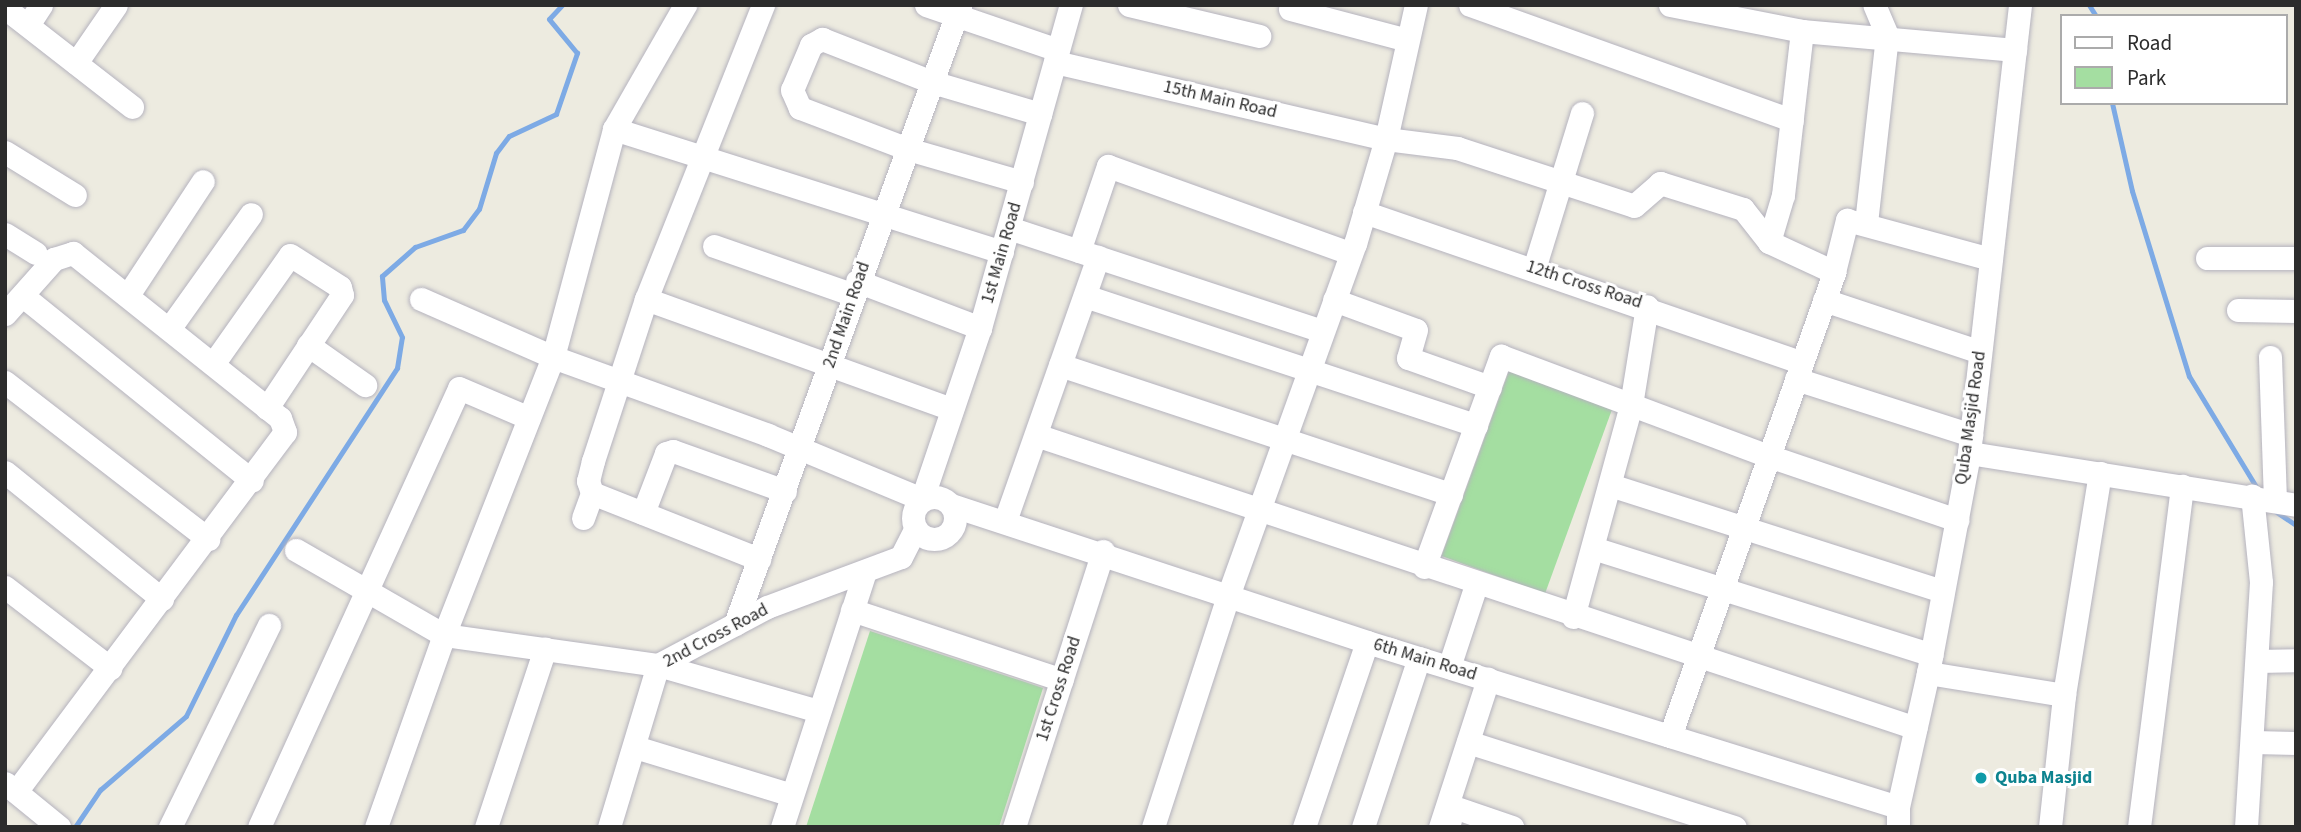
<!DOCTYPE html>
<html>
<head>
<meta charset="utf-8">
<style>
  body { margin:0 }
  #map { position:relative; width:2301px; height:832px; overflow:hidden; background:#edebe0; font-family:"Source Sans 3",sans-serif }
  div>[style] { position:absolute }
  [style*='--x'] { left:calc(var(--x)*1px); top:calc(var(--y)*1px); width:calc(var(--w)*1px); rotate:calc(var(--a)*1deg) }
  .green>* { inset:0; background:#a4dea1; transform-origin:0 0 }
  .stream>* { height:5px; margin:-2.5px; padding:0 2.5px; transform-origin:2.5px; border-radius:2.5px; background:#7daae5 }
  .roads { filter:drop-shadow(0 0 2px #b5b3be) drop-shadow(0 0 2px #b5b3be) }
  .minor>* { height:23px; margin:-11.5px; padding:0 11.5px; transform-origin:11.5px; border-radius:11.5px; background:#fff }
  .minor>.ring { margin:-11.5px; padding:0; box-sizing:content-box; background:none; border:23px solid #fff; border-radius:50% }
  .dots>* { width:19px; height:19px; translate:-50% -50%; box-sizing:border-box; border:4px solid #fff; border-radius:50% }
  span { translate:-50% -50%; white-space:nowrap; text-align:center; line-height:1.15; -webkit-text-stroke:6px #fff; paint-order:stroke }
  .street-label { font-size:18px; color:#2c2c2c }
  .culture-label { font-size:18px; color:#0d838f; font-weight:700 }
  .left { translate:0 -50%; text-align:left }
  .frame { position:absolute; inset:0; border:7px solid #2c2c2c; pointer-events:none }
  .legend { position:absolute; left:2060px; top:14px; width:228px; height:91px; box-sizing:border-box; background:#fff; border:2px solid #ababab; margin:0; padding:9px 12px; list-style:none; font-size:21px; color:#2c2c2c }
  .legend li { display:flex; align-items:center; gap:14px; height:35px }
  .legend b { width:35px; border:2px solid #ababab }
</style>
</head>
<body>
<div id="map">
  <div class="green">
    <i style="left:1509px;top:371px;width:110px;height:197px;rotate:20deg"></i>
    <i style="clip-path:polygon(870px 631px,1043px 688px,999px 827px,806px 827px)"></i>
  </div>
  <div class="stream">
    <i style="--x:2089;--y:5;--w:13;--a:58"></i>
    <i style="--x:2112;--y:103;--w:90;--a:77.2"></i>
    <i style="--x:2132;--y:191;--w:194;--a:72.9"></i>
    <i style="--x:2189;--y:376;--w:133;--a:58.8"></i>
    <i style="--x:2275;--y:511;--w:25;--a:34"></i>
    <i style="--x:75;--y:827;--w:45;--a:-56"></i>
    <i style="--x:100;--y:790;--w:113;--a:-40.7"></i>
    <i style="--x:186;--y:716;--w:113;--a:-63.7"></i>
    <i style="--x:236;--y:615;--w:295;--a:-56.9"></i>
    <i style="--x:397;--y:368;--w:31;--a:-81"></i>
    <i style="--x:402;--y:337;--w:41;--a:-115.9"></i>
    <i style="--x:384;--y:300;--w:24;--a:-95"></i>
    <i style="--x:382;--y:276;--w:44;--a:-41.3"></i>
    <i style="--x:415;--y:247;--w:51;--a:-19.5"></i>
    <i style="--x:463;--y:230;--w:26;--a:-53"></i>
    <i style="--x:479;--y:209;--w:59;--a:-73.1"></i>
    <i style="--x:496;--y:153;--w:21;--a:-53"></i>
    <i style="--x:509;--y:136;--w:52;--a:-25.1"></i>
    <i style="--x:556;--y:114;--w:65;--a:-71"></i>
    <i style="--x:577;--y:53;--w:44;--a:-129.5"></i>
    <i style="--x:549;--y:19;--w:19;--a:-47"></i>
  </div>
  <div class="roads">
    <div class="minor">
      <i style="--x:926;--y:5;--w:139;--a:18.8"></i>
      <i style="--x:1129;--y:5;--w:134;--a:13.4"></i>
      <i style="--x:1470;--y:5;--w:342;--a:19.7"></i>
      <i style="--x:1670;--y:5;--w:135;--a:11.1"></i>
      <i style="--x:1802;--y:31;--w:214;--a:5.1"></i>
      <i style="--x:5;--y:8;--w:161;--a:37.9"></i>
      <i style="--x:1290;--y:9;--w:121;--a:14.8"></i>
      <i style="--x:28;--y:25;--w:24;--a:-57"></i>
      <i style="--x:1055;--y:62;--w:340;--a:13.1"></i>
      <i style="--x:1386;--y:139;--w:72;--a:7.2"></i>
      <i style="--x:1457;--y:148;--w:186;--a:18.1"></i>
      <i style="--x:1634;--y:206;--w:35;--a:-41"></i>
      <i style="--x:1660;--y:183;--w:87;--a:17.4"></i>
      <i style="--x:1743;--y:209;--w:42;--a:51.8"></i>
      <i style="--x:1769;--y:242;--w:72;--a:24.8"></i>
      <i style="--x:76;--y:63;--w:70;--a:-55.4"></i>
      <i style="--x:614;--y:129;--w:407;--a:17.6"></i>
      <i style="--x:5;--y:152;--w:82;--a:31.6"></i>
      <i style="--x:1022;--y:182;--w:119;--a:-163.9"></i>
      <i style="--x:908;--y:149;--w:116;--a:-159.2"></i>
      <i style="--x:800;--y:108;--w:20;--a:-114"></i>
      <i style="--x:792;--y:90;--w:49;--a:-67.1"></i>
      <i style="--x:811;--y:45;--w:13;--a:-29"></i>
      <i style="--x:822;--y:39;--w:118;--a:21.4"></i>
      <i style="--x:932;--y:82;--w:113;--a:16.5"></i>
      <i style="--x:1364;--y:212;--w:463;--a:19"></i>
      <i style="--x:1866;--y:223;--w:189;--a:-83.6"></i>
      <i style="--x:1887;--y:35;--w:33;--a:-113"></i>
      <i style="--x:1009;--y:228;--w:330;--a:18.2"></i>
      <i style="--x:5;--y:234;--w:36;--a:32"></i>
      <i style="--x:1769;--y:242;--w:49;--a:-73.4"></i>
      <i style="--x:1783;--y:195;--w:165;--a:-83.4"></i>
      <i style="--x:714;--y:246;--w:145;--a:19.3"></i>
      <i style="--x:1079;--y:251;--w:90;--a:-71.2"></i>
      <i style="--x:1108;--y:166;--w:256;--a:19.8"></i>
      <i style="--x:2207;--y:258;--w:89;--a:0"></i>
      <i style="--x:1534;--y:269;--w:163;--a:-72.9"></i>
      <i style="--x:857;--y:281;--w:132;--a:20.9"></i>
      <i style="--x:128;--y:295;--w:136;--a:-56.7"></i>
      <i style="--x:23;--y:296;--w:294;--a:38.9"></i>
      <i style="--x:1085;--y:296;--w:412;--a:18.3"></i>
      <i style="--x:421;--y:299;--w:144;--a:23.7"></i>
      <i style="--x:553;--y:357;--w:229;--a:19.9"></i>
      <i style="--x:768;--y:435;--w:167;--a:22.6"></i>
      <i style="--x:922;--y:499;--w:181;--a:-71.3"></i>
      <i style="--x:980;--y:328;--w:336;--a:-74.3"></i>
      <i style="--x:646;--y:299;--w:325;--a:19.8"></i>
      <i style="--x:1334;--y:300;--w:87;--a:20.1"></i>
      <i style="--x:1416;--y:330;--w:29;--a:106"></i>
      <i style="--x:1408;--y:358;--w:87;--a:19.5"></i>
      <i style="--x:1824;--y:300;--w:164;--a:18.4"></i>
      <i style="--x:2238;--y:310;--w:58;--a:1"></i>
      <i style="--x:5;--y:314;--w:74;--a:-48.3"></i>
      <i style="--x:54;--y:259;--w:20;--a:-18"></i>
      <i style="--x:73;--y:253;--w:265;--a:38.6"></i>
      <i style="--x:280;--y:418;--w:15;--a:70"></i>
      <i style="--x:285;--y:432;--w:449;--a:126.8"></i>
      <i style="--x:169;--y:329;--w:141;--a:-54.5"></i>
      <i style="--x:308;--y:345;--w:70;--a:35.1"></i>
      <i style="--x:2270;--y:357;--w:143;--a:88"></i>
      <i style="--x:213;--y:364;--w:133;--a:-54.8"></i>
      <i style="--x:290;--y:255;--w:59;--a:32.6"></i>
      <i style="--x:340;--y:287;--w:8;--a:76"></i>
      <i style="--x:342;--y:295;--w:136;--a:123.6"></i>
      <i style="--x:1060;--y:365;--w:412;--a:18.3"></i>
      <i style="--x:1796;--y:379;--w:184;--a:17.7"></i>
      <i style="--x:5;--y:382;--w:257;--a:37.7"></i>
      <i style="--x:1036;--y:435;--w:927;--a:18.42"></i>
      <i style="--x:1969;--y:453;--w:331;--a:9"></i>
      <i style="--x:5;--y:472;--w:202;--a:39"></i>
      <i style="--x:1610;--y:485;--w:349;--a:17.7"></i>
      <i style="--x:592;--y:493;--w:180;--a:21.6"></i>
      <i class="ring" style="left:913px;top:497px;width:19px;height:19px"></i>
      <i style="--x:954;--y:506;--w:435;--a:18.2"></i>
      <i style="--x:1367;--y:642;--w:556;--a:17.26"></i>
      <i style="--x:643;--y:513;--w:64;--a:-69"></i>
      <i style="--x:666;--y:453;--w:7;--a:-16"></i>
      <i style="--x:673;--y:451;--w:119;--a:19.7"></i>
      <i style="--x:583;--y:518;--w:27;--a:-70"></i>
      <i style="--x:592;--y:493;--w:13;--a:-108"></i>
      <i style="--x:588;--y:481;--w:21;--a:-76"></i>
      <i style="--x:593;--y:461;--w:170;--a:-71.9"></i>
      <i style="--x:646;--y:299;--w:316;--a:-68.3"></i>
      <i style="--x:1005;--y:521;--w:280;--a:-70.6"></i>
      <i style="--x:1593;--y:548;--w:355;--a:17.5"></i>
      <i style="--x:296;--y:550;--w:171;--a:29.9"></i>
      <i style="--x:444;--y:635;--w:216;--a:8"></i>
      <i style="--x:658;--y:665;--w:166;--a:16"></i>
      <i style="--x:1424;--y:567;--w:225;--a:-70"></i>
      <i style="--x:1501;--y:356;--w:286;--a:20.5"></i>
      <i style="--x:1769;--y:456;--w:199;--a:18.8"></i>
      <i style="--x:5;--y:587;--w:133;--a:37.6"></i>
      <i style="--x:852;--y:610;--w:221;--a:18.4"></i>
      <i style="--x:1573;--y:617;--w:220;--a:-74.7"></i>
      <i style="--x:1631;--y:405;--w:100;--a:-80.8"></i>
      <i style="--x:735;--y:624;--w:659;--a:-70.02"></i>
      <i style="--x:2257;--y:661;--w:39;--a:-1"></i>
      <i style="--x:1449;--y:667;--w:86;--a:-71.8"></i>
      <i style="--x:1928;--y:673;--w:138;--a:9.2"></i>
      <i style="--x:1670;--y:736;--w:492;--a:-70.5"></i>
      <i style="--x:1834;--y:272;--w:54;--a:-76"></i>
      <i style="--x:1847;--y:220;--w:149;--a:15.2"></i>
      <i style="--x:1468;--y:742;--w:280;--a:17.7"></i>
      <i style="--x:2253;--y:742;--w:43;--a:1.3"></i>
      <i style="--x:635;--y:747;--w:164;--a:17"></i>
      <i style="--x:5;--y:783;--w:70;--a:39.2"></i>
      <i style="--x:1450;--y:820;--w:15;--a:-98"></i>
      <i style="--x:1448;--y:805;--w:68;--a:19"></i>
      <i style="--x:170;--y:827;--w:225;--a:-63.9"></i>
      <i style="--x:259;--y:827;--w:482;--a:-65.5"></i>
      <i style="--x:459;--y:388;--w:76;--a:23.2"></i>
      <i style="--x:376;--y:827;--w:204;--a:-70.5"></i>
      <i style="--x:444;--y:635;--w:299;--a:-68.6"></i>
      <i style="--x:553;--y:357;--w:236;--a:-75"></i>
      <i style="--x:614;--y:129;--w:143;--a:-60.2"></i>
      <i style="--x:486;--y:827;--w:188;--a:-71.7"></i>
      <i style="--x:609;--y:827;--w:169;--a:-73.2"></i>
      <i style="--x:658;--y:665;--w:123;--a:-28"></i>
      <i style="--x:767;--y:607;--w:143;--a:-20.5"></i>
      <i style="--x:901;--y:557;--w:30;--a:-63"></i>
      <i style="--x:782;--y:827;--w:266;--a:-72"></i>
      <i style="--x:1014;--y:827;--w:290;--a:-72.1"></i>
      <i style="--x:1153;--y:827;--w:243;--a:-72"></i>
      <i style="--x:1228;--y:596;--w:374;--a:-70.2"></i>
      <i style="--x:1355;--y:244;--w:109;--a:-73.6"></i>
      <i style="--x:1386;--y:139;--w:137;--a:-77.4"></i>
      <i style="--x:1304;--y:827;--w:195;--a:-71.2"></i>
      <i style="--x:1363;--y:827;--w:178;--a:-71.7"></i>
      <i style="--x:1440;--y:827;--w:156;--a:-72"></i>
      <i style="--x:1898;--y:827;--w:20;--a:-90"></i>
      <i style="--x:1898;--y:807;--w:137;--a:-77.4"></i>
      <i style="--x:1928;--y:673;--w:224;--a:-79.4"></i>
      <i style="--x:1969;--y:453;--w:451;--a:-83.5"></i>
      <i style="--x:2050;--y:827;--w:133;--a:-83.9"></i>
      <i style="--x:2064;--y:695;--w:225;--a:-80.8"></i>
      <i style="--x:2139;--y:827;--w:344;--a:-82.8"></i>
      <i style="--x:2246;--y:827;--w:245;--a:-86.5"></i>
      <i style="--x:2261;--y:582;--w:87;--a:-95.9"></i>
    </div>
  </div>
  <div class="dots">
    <i style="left:1981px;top:778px;background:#0f9aa8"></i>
  </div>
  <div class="street-label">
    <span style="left:1220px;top:100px;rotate:13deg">15th Main Road</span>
    <span style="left:1002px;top:253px;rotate:-74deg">1st Main Road</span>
    <span style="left:1584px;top:285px;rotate:18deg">12th Cross Road</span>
    <span style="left:847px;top:315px;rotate:-71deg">2nd Main Road</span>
    <span style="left:1971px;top:418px;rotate:-82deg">Quba Masjid Road</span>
    <span style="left:716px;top:636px;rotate:-28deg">2nd Cross Road</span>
    <span style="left:1425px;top:660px;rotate:17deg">6th Main Road</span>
    <span style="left:1059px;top:689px;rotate:-72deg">1st Cross Road</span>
  </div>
  <div class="culture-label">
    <span class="left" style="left:1995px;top:778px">Quba Masjid</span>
  </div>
  <div class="frame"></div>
  <ul class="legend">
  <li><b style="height:9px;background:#fff"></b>Road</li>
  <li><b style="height:19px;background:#a4dea1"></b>Park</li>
  </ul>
</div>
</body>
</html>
